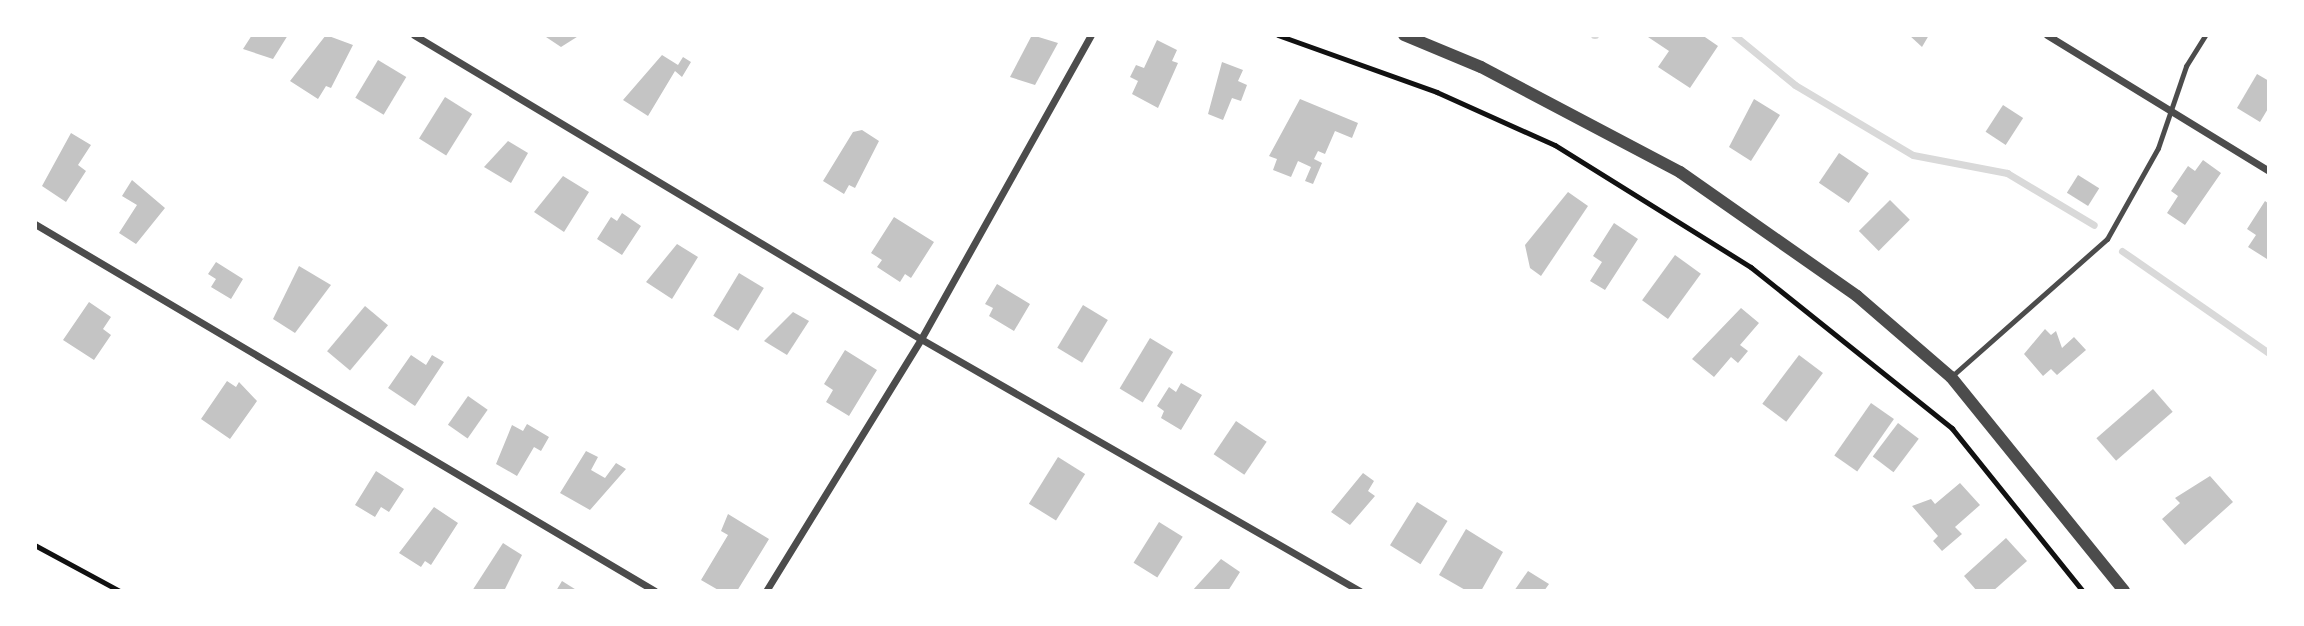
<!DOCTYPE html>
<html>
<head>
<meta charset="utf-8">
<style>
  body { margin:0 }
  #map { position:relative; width:2304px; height:626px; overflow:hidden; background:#fff; font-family:"Golos Text",sans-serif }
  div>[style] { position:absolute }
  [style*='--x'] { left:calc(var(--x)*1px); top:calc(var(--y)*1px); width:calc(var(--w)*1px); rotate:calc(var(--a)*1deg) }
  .stream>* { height:7px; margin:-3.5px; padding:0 3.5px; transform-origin:3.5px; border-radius:3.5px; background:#d9d9d9 }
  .building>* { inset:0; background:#c4c4c4; transform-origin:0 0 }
  .path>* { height:4.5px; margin:-2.25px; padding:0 2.25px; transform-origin:2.25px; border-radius:2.25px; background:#111 }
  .service>* { height:5px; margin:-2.5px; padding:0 2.5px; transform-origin:2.5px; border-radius:2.5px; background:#4c4c4c }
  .minor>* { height:7px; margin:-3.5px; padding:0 3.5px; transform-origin:3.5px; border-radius:3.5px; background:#4c4c4c }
  .tertiary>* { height:12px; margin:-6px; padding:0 6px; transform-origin:6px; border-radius:6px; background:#4c4c4c }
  span { translate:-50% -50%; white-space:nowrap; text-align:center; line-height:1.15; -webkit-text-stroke:5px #fff; paint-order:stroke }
  .frame { position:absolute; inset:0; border:37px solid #fff; pointer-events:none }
</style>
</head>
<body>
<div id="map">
  <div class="stream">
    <i style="--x:1594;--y:35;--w:1;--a:0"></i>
    <i style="--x:1734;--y:35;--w:79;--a:39.3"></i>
    <i style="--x:1795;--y:85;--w:137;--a:30.7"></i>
    <i style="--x:1913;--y:155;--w:96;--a:10.8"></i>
    <i style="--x:2007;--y:173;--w:101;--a:30.9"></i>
    <i style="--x:2122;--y:251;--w:179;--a:34.8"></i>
  </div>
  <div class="building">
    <i style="clip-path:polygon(252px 35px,288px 35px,273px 59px,243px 49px)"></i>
    <i style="clip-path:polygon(326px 35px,353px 45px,331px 88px,326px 86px,318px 99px,290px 81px)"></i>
    <i style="clip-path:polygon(543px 35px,580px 35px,561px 47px)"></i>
    <i style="clip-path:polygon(1032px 35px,1058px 43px,1035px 85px,1010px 77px)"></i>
    <i style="clip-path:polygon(1645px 35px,1702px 35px,1718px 46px,1690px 88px,1658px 67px,1669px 51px)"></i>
    <i style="clip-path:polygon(1909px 35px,1929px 35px,1922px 47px)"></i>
    <i style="clip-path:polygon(1157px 40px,1177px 50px,1172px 61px,1178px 63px,1158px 108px,1132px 94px,1138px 81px,1130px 77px,1136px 65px,1144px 68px)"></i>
    <i style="clip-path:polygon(662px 55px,678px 65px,683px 57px,691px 62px,682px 77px,675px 71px,648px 116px,623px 100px)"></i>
    <i style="left:378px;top:60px;width:33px;height:44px;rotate:31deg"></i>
    <i style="clip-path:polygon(1222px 62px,1243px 70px,1238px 81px,1247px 85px,1241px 101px,1232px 98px,1223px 120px,1208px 114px)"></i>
    <i style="clip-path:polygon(2257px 74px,2269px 81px,2269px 107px,2260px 122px,2237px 108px)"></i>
    <i style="left:445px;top:97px;width:32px;height:49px;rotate:32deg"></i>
    <i style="clip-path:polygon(1300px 99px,1358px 123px,1352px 138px,1335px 131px,1325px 154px,1318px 151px,1314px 159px,1322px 163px,1313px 184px,1305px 181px,1311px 167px,1298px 161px,1291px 177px,1273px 170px,1277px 159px,1269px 156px)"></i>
    <i style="clip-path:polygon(1754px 99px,1780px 115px,1751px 161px,1729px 147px)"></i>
    <i style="left:2003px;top:105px;width:24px;height:32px;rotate:33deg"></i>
    <i style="clip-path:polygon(862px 130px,879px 141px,855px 188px,849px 185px,844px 194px,823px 181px,853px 132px)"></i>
    <i style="clip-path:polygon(71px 133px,91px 145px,78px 165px,86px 171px,66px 202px,42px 186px)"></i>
    <i style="clip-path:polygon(508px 141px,528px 153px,511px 183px,484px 167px)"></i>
    <i style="left:1839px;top:153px;width:36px;height:36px;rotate:34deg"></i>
    <i style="clip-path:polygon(2203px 160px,2221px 173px,2185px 225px,2167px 213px,2178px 196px,2171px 191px,2188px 166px,2195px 171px)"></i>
    <i style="left:2078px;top:175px;width:25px;height:21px;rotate:32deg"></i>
    <i style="clip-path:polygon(563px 176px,589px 192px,564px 232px,534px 212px)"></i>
    <i style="clip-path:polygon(132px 180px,165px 208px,136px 244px,119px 233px,137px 205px,122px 196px)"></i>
    <i style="clip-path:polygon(1568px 192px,1588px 206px,1541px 276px,1530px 268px,1525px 245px)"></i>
    <i style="left:1890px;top:200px;width:28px;height:44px;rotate:45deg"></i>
    <i style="clip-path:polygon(2265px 201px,2269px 204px,2267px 259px,2248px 247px,2256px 235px,2247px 229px)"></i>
    <i style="clip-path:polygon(622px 213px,641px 226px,622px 255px,597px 239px,611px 217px,617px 221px)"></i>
    <i style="clip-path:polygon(894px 217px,934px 242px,911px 278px,905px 274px,900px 282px,877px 267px,882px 260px,871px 253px)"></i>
    <i style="clip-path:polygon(1614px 223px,1638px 239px,1605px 290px,1590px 281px,1602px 262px,1593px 256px)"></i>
    <i style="clip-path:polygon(677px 244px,698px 257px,672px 299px,646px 282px)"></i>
    <i style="left:1675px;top:255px;width:32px;height:56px;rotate:36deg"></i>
    <i style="clip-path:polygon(216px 262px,243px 279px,231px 299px,211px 287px,216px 279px,208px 274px)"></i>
    <i style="clip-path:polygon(299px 266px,331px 285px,295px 333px,273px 319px)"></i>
    <i style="left:739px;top:273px;width:29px;height:50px;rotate:31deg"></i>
    <i style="clip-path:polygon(997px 284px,1030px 304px,1014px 331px,989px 316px,993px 308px,985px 304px)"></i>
    <i style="clip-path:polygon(89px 302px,111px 317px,103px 329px,111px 335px,94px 360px,63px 340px)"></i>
    <i style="left:1083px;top:305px;width:29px;height:50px;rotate:31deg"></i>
    <i style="left:365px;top:306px;width:30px;height:59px;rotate:40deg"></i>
    <i style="clip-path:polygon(1741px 308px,1759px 323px,1740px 345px,1748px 351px,1738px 363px,1731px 357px,1714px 377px,1692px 359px)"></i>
    <i style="clip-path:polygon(793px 312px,809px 321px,787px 355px,764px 341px)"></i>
    <i style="clip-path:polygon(2045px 329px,2051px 335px,2056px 331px,2062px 348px,2074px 337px,2086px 350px,2057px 375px,2051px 369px,2043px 376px,2024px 354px)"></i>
    <i style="left:1150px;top:338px;width:27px;height:59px;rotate:31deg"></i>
    <i style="clip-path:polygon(845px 350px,877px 370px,849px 416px,826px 402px,833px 390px,824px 384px)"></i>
    <i style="clip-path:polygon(411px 355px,426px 365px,432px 355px,444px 362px,415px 406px,388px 388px)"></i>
    <i style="left:1799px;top:355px;width:30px;height:61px;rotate:37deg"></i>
    <i style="clip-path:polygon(227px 381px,236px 387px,239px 382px,257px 401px,230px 439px,201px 419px)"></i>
    <i style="clip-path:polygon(1181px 383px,1202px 395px,1181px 430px,1161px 418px,1164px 411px,1157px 406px,1169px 387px,1176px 392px)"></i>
    <i style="left:2153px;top:389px;width:30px;height:75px;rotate:49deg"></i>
    <i style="left:468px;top:396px;width:24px;height:35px;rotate:35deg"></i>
    <i style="left:1871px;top:403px;width:28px;height:64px;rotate:35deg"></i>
    <i style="left:1236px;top:421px;width:37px;height:40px;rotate:34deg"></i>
    <i style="left:1898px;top:423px;width:26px;height:42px;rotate:37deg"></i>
    <i style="clip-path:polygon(527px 424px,549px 437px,541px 451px,534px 447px,517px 476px,496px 464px,512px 425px,523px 431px)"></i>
    <i style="clip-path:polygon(586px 451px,598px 457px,591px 470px,605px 478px,616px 463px,626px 469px,590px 510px,560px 493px)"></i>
    <i style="left:1058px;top:457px;width:32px;height:55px;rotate:32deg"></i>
    <i style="clip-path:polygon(376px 471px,404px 489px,389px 512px,381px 507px,375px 517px,355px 505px)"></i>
    <i style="clip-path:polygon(1363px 473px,1374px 481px,1368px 491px,1375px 496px,1350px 525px,1331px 512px)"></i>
    <i style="clip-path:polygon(2210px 476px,2233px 502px,2185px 545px,2162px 519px,2180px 503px,2175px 498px)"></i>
    <i style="clip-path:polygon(1960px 483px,1980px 505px,1955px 527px,1962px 534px,1942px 551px,1933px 541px,1938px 536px,1912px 506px,1931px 499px,1935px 504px)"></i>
    <i style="left:1417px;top:502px;width:36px;height:51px;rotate:32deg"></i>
    <i style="clip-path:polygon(434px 507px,458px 523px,431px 565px,425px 561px,421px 567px,399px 553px)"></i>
    <i style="clip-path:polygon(728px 514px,769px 539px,737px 591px,720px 591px,701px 580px,728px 535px,721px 531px)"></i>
    <i style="left:1159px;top:522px;width:28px;height:48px;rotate:32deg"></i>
    <i style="clip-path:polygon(1466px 529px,1503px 552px,1481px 591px,1467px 591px,1439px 575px)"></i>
    <i style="clip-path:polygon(2006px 538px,2027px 561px,1993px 591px,1977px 591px,1964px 576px)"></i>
    <i style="clip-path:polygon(503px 543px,522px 555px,504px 591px,472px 591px)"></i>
    <i style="clip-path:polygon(1221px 559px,1240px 572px,1228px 591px,1192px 591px)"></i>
    <i style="clip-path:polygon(1528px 571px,1549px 584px,1544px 591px,1514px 591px)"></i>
    <i style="clip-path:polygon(562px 581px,578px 591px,556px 591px)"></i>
  </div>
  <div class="path">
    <i style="--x:1278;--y:35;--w:169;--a:19.7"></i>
    <i style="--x:1437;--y:92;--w:129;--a:24.2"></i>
    <i style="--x:1555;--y:145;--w:231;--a:31.9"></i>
    <i style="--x:1751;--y:267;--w:258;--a:38.7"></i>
    <i style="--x:1952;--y:428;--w:209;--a:51.2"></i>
    <i style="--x:35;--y:545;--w:97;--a:28.4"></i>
  </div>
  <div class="service">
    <i style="--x:1952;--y:376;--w:207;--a:-41.5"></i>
    <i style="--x:2107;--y:239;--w:104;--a:-60.7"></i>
    <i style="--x:2158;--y:148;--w:87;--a:-71.1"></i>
    <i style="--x:2186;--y:66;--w:36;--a:-58"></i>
  </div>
  <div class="minor">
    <i style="--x:414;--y:35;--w:591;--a:30.95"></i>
    <i style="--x:921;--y:339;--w:506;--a:29.86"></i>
    <i style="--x:2047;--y:35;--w:260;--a:31.5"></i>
    <i style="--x:35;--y:224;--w:720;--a:30.62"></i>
    <i style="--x:766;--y:591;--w:296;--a:-58.4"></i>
    <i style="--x:921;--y:339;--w:348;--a:-60.8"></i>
  </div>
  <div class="tertiary">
    <i style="--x:1404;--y:35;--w:83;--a:22.6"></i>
    <i style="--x:1481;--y:67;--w:225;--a:27.8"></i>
    <i style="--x:1680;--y:172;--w:216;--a:35"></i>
    <i style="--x:1857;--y:296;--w:124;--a:40.8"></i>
    <i style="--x:1951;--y:377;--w:275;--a:51"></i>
  </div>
  <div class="frame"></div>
</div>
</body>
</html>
